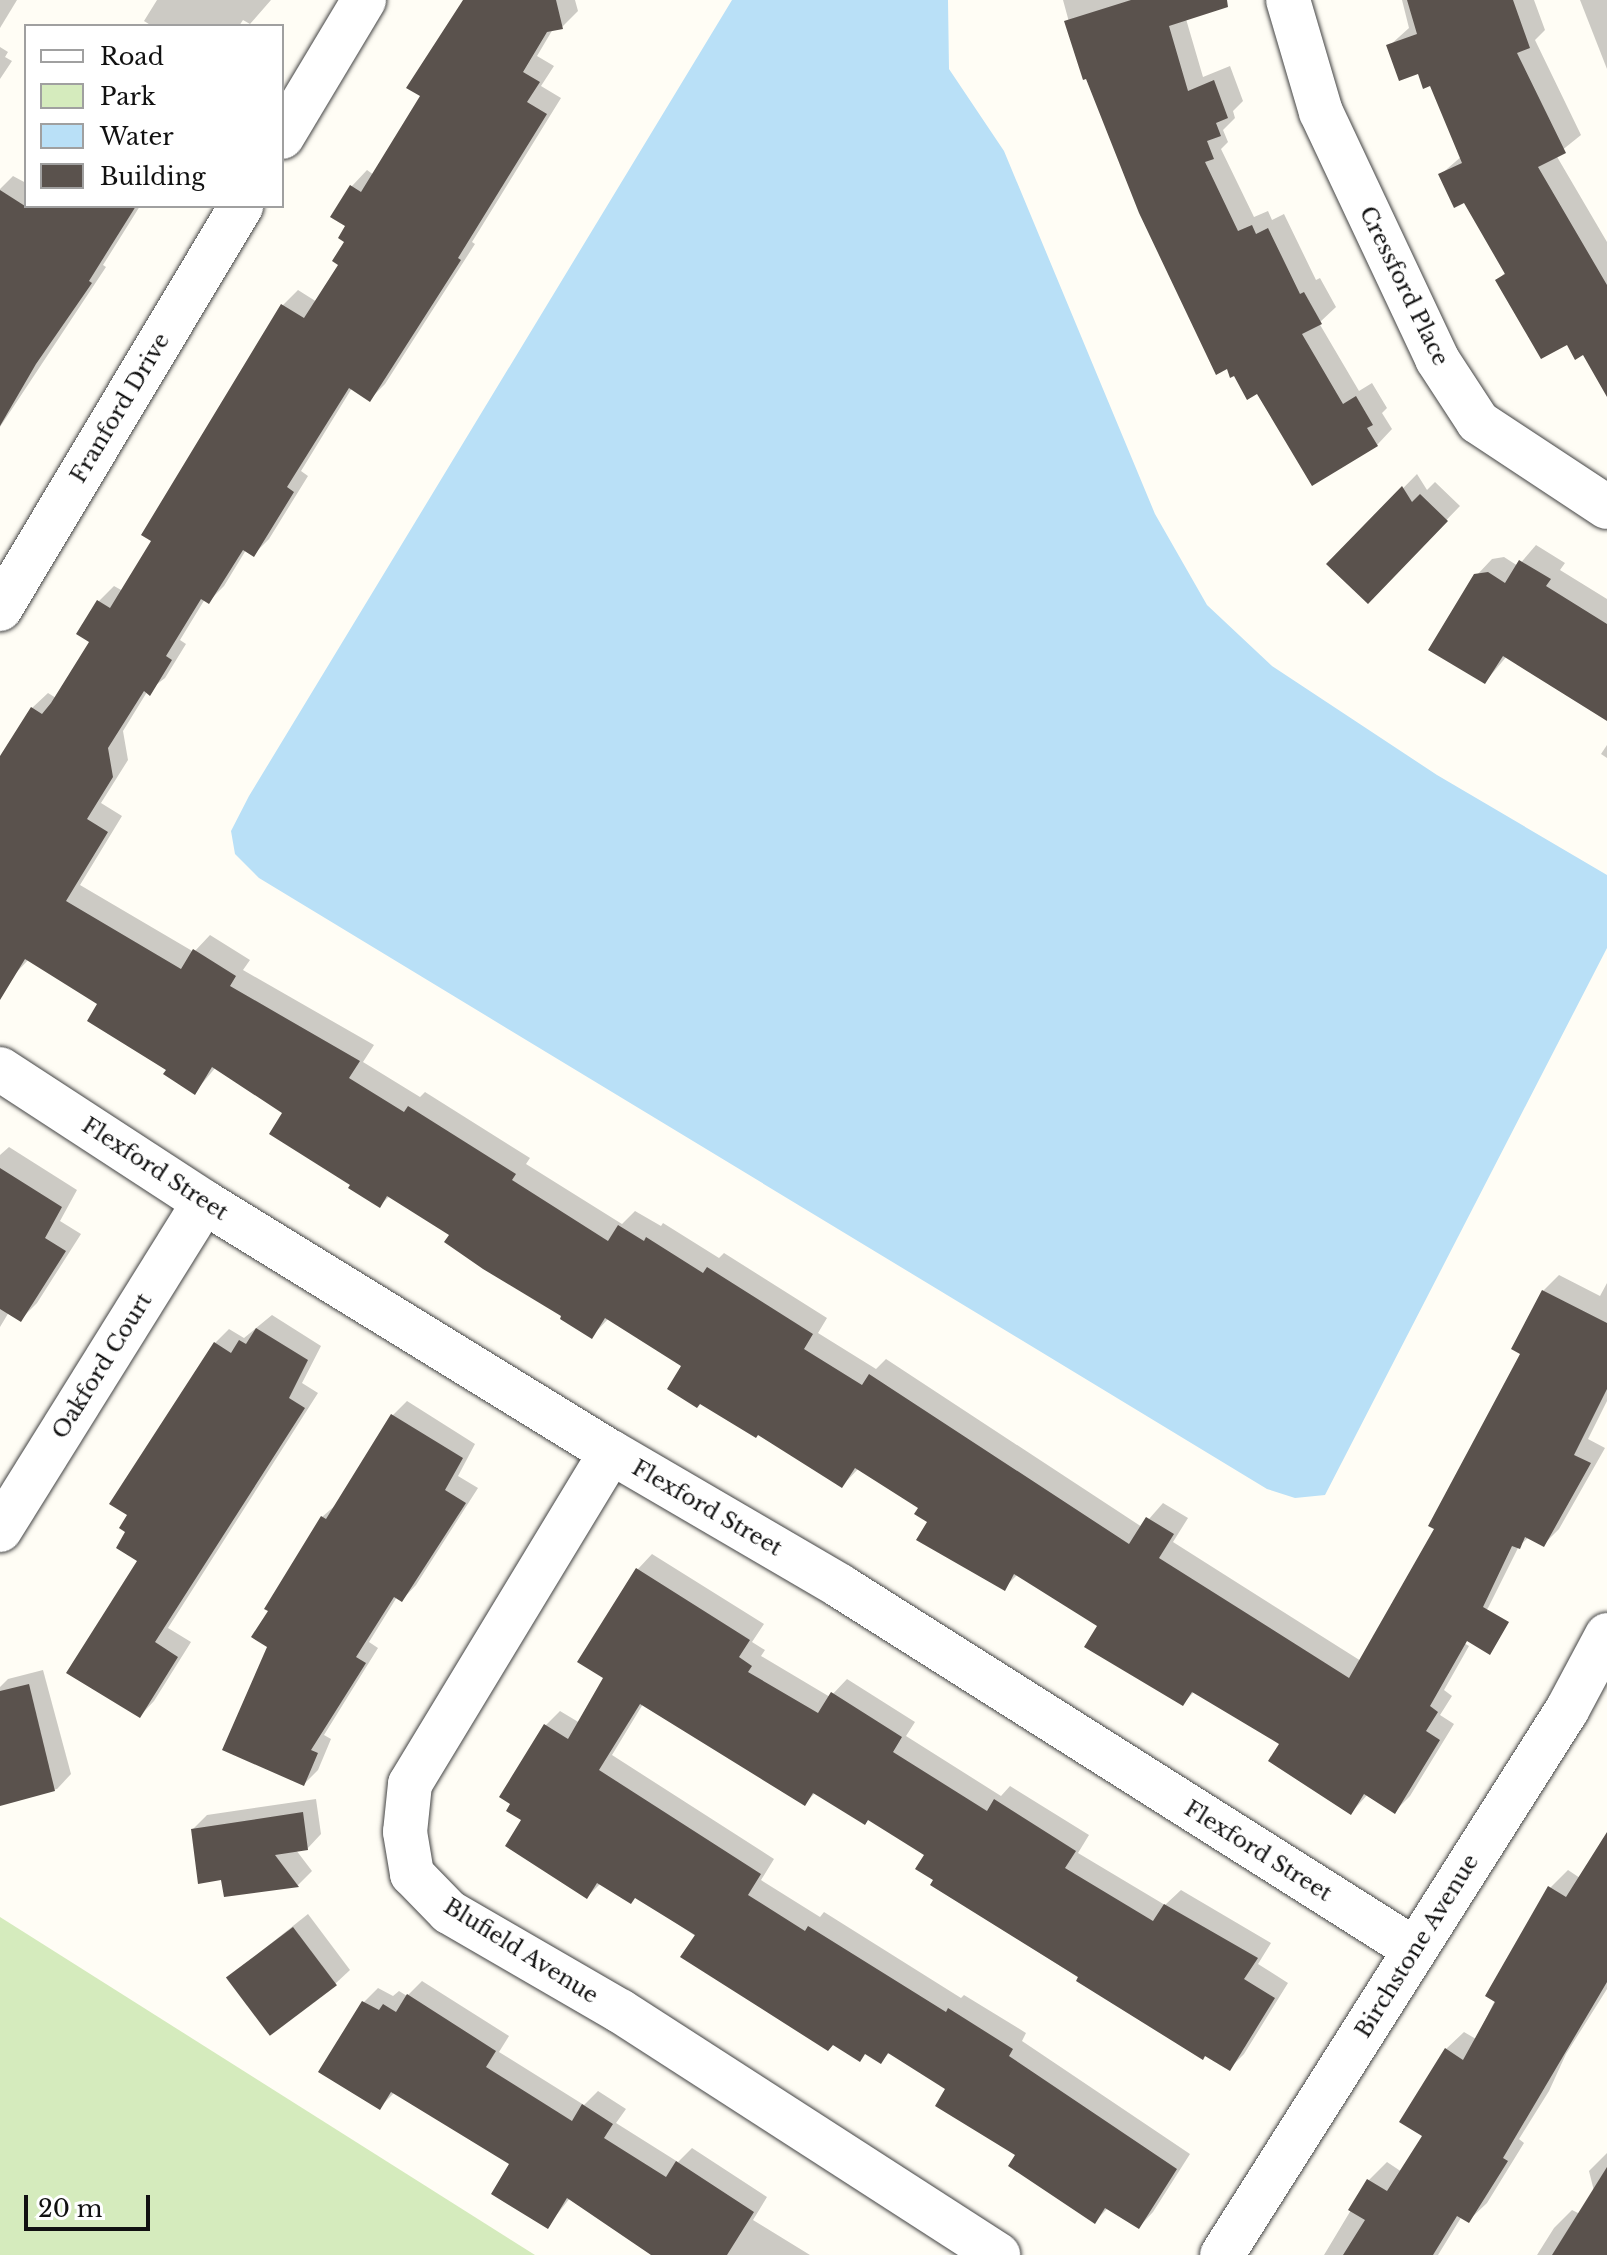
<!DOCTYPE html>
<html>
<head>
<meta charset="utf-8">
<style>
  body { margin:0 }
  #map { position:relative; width:1607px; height:2255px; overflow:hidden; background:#fffdf5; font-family:"Libre Baskerville",serif }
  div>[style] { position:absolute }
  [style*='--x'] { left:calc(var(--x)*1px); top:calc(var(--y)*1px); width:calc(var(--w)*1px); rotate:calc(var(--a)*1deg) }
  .green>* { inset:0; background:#d5ebbd }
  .water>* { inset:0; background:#b9e0f7 }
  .shadow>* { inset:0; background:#0003 }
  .building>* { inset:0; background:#5a524d; transform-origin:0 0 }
  .roads { filter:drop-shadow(0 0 2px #444) drop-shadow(0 0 2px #444) }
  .minor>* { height:44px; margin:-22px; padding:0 22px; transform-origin:22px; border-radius:22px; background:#fff }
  span { translate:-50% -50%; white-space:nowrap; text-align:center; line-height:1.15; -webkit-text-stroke:8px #fff; paint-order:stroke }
  .street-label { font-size:22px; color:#111 }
  .legend { position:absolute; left:24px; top:24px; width:260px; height:184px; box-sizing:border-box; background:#fff; border:2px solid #a0a0a0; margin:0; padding:10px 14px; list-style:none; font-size:24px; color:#111 }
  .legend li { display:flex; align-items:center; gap:16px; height:40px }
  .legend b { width:40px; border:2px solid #a0a0a0 }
  .scale { position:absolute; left:24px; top:2195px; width:126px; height:36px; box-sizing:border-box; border:4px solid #111; border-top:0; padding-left:10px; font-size:24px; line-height:28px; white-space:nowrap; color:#111; -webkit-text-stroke:6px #fff; paint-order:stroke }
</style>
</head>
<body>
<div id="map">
  <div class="green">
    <i style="clip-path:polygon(0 1917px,535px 2255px,0 2255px)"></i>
  </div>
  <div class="water">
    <i style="clip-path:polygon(732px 0,948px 0,949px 69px,1004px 151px,1155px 514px,1207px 605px,1272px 666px,1437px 775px,1607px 875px,1607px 948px,1325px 1495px,1295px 1498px,1267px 1489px,259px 878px,235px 854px,231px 831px,249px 796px)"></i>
  </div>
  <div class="shadow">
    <i style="clip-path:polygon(0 0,17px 0,0 28px)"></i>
    <i style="clip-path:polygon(157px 0,271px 0,250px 24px,243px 20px,239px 26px,152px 26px,144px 21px)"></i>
    <i style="clip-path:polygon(465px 0,575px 0,578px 11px,562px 27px,553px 29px,537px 56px,554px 66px,541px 86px,561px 98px,472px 242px,475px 244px,385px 384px,370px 399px,352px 388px,301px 471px,308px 476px,269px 539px,253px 555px,246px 550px,224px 586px,209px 601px,205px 599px,180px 640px,186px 644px,165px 678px,147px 692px,123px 731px,128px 760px,101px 803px,122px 816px,80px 885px,194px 952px,210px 935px,250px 960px,243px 970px,374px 1045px,363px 1062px,420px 1097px,425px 1092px,530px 1158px,526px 1164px,622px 1224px,635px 1211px,661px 1226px,663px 1223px,719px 1258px,724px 1253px,827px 1318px,818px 1333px,876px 1369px,886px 1359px,1142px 1527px,1163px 1503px,1188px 1518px,1173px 1542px,1361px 1661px,1437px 1528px,1523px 1353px,1543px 1291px,1559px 1275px,1600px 1296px,1607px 1283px,1607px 1401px,1588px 1439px,1605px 1448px,1559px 1529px,1544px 1544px,1529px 1537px,1519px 1546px,1488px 1608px,1473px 1624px,1444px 1631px,1469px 1646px,1444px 1690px,1452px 1696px,1440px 1715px,1454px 1724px,1410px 1796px,1395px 1811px,1368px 1794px,1351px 1813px,1282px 1743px,1195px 1691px,1183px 1703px,1100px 1625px,1018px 1574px,1004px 1588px,930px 1521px,921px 1507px,859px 1468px,842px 1486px,684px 1365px,609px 1318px,592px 1336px,451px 1234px,390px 1196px,380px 1205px,352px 1184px,285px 1113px,216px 1067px,195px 1092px,100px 1004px,29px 959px,14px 975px,0 966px,0 775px,32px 708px,48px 693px,56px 698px,92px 641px,99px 601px,114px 586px,123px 591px,154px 540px,283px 305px,298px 290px,317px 302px,341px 264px,348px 226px,333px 216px,352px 186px,367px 170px,374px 175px,422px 95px)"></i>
    <i style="clip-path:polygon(1063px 0,1208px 0,1186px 19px,1203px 77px,1230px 66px,1243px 101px,1233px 111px,1235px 118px,1223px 130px,1228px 142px,1221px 149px,1254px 217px,1268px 211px,1272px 220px,1284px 214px,1316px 280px,1320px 278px,1336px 307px,1319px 323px,1359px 391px,1372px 383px,1387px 408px,1382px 413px,1392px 429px,1377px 445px,1257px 392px,1235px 373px,1087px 76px,1084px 77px)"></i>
    <i style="clip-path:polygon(1402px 0,1534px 0,1545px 30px,1535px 40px,1581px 135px,1556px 155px,1607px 242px,1607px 365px,1567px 342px,1497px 280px,1506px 272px,1465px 200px,1440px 175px,1462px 156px,1431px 83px,1389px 46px,1409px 28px)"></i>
    <i style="clip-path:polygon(1580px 0,1607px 0,1607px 69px)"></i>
    <i style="clip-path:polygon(0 47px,8px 52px,5px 57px,12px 61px,0 79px)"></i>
    <i style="clip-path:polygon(13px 176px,26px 183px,26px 206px,140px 206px,103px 265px,106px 267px,0 427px,0 189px)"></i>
    <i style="clip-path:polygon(1417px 474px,1427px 490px,1435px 482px,1460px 506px,1368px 601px,1329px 564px)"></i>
    <i style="clip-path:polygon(1536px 545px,1565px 563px,1560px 570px,1607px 599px,1607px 718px,1507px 656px,1485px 682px,1476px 576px,1492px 559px,1504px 557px,1518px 566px)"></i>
    <i style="clip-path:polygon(1607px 745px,1607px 758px,1601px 754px)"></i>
    <i style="clip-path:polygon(9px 1147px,77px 1190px,60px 1221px,81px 1234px,37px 1303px,21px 1319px,9px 1312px,0 1327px,0 1155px)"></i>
    <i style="clip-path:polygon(272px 1315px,321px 1346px,302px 1383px,318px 1393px,168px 1628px,191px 1642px,154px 1701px,140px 1716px,139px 1560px,215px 1343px,229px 1329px,244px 1338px)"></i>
    <i style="clip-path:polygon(407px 1401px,475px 1444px,458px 1476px,478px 1488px,416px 1585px,402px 1600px,397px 1597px,369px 1642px,378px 1648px,324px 1735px,331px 1739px,318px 1770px,304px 1784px,270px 1646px,270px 1611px,267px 1608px,322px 1517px,338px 1503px,393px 1415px)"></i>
    <i style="clip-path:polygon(652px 1554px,764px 1624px,752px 1642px,765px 1650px,761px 1656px,830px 1697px,847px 1679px,915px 1722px,906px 1736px,1001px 1796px,1010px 1786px,1089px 1835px,1078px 1853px,1165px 1905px,1181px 1890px,1271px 1943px,1258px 1964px,1288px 1983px,1244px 2054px,1229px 2069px,1205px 2054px,1203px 2057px,933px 1885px,936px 1880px,927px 1854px,869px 1818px,816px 1792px,804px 1804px,643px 1704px,612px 1755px,774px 1859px,761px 1880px,820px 1917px,824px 1912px,961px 1998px,964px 1995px,1026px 2033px,1022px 2041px,1190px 2154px,1153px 2212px,1139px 2227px,1108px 2208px,1094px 2222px,948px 2089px,890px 2052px,881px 2061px,636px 1896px,601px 1883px,587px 1897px,524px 1820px,546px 1725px,560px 1711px,580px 1723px,606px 1677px,580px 1661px,638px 1569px)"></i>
    <i style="clip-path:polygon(43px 1670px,71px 1774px,57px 1789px,0 1803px,0 1687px,8px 1679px)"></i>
    <i style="clip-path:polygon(316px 1799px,321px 1834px,307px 1849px,296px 1850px,312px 1871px,298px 1885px,225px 1895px,223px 1878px,193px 1829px,207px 1815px)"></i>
    <i style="clip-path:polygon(1607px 1833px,1607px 1989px,1566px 2054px,1549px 2091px,1519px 2139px,1524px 2143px,1487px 2203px,1469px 2220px,1462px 2216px,1438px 2255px,1324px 2255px,1369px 2180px,1387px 2162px,1402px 2172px,1424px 2136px,1446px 2049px,1464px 2032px,1476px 2039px,1550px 1888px,1568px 1870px,1580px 1878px)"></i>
    <i style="clip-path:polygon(308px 1914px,350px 1970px,335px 1984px,229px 1977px)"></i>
    <i style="clip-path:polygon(422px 1981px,509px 2036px,499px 2052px,584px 2105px,598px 2091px,626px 2109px,616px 2123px,678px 2162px,692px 2148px,767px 2197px,753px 2220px,810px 2255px,656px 2255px,570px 2198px,547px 2227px,512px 2163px,395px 2092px,379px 2108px,321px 2071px,364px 2002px,378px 1988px,393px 1996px,399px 1991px,407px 1996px)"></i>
    <i style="clip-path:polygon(1607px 2153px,1607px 2255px,1537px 2255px,1554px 2228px,1572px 2210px,1580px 2214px,1594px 2191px,1589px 2171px)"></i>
  </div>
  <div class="building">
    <i style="clip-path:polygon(463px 0,556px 0,563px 29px,547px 32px,523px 72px,540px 82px,527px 102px,547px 114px,458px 258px,461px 260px,370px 402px,349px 388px,287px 487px,294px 492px,254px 557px,243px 550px,209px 604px,201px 599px,166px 656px,172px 660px,150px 696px,144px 691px,108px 748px,113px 777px,87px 819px,108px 832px,66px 901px,181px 969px,193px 949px,236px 976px,230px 986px,360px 1061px,349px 1078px,404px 1112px,408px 1106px,516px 1174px,512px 1180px,608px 1241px,618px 1225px,644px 1241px,646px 1237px,703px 1273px,707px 1267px,813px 1334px,804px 1349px,862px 1385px,869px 1374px,1129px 1544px,1146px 1517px,1174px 1534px,1159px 1558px,1349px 1678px,1434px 1529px,1428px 1526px,1520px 1354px,1511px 1349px,1542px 1290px,1607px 1323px,1607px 1389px,1574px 1455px,1591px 1463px,1544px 1547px,1525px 1537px,1520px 1549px,1512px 1546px,1483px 1607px,1509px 1622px,1490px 1655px,1467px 1641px,1430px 1706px,1438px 1712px,1426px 1731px,1440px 1740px,1395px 1814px,1364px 1794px,1351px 1815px,1268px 1761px,1279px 1744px,1192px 1692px,1183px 1706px,1084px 1647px,1097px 1626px,1014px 1574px,1005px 1591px,916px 1540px,927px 1522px,914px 1514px,918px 1508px,855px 1468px,842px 1488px,758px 1435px,756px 1438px,700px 1404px,697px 1408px,667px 1389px,681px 1366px,605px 1318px,592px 1339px,560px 1319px,561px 1316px,483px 1269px,444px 1242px,449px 1235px,387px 1196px,380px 1208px,348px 1188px,350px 1185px,269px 1134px,282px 1113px,212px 1067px,195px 1095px,163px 1074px,166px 1070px,87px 1021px,97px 1004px,25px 959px,0 1000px,0 756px,31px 707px,42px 714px,51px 703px,89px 642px,76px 634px,97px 600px,110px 608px,151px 541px,141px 535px,281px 304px,304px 318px,338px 265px,332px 261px,344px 242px,338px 238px,345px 226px,330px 217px,350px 185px,361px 192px,420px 96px,406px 88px)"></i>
    <i style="clip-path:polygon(1131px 0,1227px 0,1228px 7px,1169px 26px,1188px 91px,1214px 80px,1228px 118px,1216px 123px,1221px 136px,1207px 141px,1214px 159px,1205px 162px,1238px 231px,1252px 225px,1256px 234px,1268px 228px,1300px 294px,1304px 292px,1322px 324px,1302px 334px,1343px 404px,1356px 396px,1373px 425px,1367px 428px,1378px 446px,1312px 486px,1257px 394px,1247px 400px,1234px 376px,1230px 378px,1227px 369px,1216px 375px,1139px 213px,1086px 79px,1083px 80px,1064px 21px)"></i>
    <i style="clip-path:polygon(1407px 0,1513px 0,1530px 48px,1517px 53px,1566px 153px,1538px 167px,1607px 285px,1607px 397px,1583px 355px,1575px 360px,1567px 345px,1541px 359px,1495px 280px,1505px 274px,1464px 203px,1454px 208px,1438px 174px,1462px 163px,1430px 86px,1423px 89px,1418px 74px,1399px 81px,1386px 45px,1417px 34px)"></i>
    <i style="clip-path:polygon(0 190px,25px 206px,136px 206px,89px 281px,92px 283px,36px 364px,0 426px)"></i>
    <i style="clip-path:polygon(1402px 486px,1412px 502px,1420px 494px,1448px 521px,1368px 604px,1326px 564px)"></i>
    <i style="clip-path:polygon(1519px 560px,1551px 579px,1546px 586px,1607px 624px,1607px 721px,1503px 656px,1485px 684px,1428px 650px,1474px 574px,1488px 572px,1505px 583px)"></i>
    <i style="clip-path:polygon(0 1168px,62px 1207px,45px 1238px,66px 1251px,21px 1322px,0 1309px)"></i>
    <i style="clip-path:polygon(256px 1328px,308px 1360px,289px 1398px,305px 1408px,155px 1642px,178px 1657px,140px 1718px,66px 1673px,137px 1561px,116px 1548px,125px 1532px,119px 1528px,127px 1515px,109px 1504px,214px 1342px,231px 1353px,239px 1340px,246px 1344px)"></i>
    <i style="clip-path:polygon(391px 1414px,463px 1458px,445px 1490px,466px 1503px,402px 1602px,394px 1597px,356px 1657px,366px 1663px,311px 1750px,318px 1753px,304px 1786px,222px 1750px,267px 1647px,251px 1637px,268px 1611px,264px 1609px,321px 1516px,326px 1519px)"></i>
    <i style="clip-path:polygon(636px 1568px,750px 1640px,739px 1657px,752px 1666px,748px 1672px,818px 1713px,831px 1692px,902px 1737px,893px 1752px,987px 1811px,994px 1799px,1076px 1851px,1065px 1868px,1153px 1921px,1164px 1904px,1258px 1958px,1244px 1979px,1275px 1998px,1230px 2071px,1205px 2056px,1203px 2060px,1076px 1981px,1078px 1977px,930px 1885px,933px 1880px,915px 1869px,924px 1855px,868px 1820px,865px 1825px,813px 1793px,805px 1806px,640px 1704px,599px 1770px,761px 1874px,748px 1895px,805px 1931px,808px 1926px,946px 2012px,948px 2008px,1013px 2049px,1009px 2056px,1177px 2169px,1139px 2229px,1105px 2208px,1095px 2224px,1008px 2166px,1015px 2155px,935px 2106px,945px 2089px,888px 2053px,881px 2064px,865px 2054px,860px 2062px,833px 2045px,828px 2051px,680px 1957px,695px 1935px,635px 1898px,631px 1904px,597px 1883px,587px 1899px,505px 1846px,521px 1820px,506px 1811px,510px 1804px,499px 1797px,544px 1724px,568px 1739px,603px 1678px,577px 1662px)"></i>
    <i style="clip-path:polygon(29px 1684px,55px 1791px,0 1806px,0 1691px)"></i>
    <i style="clip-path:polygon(303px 1812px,308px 1850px,275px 1855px,299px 1887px,224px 1897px,221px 1880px,198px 1884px,191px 1829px)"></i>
    <i style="clip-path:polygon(1607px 1832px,1607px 1982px,1503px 2158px,1508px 2161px,1469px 2223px,1457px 2216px,1433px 2255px,1343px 2255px,1365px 2220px,1348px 2210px,1367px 2179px,1387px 2191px,1422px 2136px,1399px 2122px,1445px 2048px,1463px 2060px,1495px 2002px,1485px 1996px,1548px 1886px,1566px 1897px)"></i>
    <i style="left:293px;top:1927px;width:73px;height:84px;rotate:53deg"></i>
    <i style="clip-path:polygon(407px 1994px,496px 2051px,486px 2067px,572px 2121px,582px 2104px,613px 2124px,604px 2138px,666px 2177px,676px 2161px,754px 2212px,727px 2255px,651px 2255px,567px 2198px,548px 2229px,491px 2194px,509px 2164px,391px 2092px,380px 2110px,318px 2072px,362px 2001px,379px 2010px,383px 2004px,396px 2012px)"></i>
    <i style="clip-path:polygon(1607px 2167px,1607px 2255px,1552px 2255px)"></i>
  </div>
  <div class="roads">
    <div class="minor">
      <i style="--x:1288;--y:0;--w:117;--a:73.6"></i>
      <i style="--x:1321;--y:112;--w:273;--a:64.8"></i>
      <i style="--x:1437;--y:359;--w:75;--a:56.9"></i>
      <i style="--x:1478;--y:422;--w:154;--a:33.4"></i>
      <i style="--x:282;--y:137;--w:160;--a:-59.1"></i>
      <i style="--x:0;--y:609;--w:470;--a:-59.1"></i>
      <i style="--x:0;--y:1069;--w:244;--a:33.1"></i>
      <i style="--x:204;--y:1202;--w:478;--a:31.6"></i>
      <i style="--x:611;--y:1452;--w:265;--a:30.3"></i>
      <i style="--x:840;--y:1586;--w:679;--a:32.31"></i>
      <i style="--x:611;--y:1452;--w:388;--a:121.2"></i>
      <i style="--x:410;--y:1784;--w:48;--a:95.9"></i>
      <i style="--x:405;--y:1832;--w:43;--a:80.5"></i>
      <i style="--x:412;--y:1874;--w:53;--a:45.8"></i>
      <i style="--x:449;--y:1912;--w:198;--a:30.1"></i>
      <i style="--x:620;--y:2011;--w:450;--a:32.8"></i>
      <i style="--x:0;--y:1530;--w:386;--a:-58.1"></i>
      <i style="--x:1222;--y:2255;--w:645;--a:-57.67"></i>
      <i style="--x:1567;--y:1710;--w:85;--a:-61.9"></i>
    </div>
  </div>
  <div class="street-label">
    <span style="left:1404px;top:286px;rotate:64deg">Cressford Place</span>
    <span style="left:120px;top:408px;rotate:-59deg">Franford Drive</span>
    <span style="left:155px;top:1169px;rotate:33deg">Flexford Street</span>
    <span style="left:102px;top:1366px;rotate:-58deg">Oakford Court</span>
    <span style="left:707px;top:1508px;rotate:30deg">Flexford Street</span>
    <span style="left:1258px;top:1851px;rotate:32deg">Flexford Street</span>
    <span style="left:1417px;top:1946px;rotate:-58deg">Birchstone Avenue</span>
    <span style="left:521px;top:1951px;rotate:32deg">Blufield Avenue</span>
  </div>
  <ul class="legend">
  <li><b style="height:10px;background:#fff"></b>Road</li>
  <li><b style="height:22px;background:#d5ebbd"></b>Park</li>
  <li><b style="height:22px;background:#b9e0f7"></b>Water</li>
  <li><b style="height:22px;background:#5a524d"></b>Building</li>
  </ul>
  <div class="scale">20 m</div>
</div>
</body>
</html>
